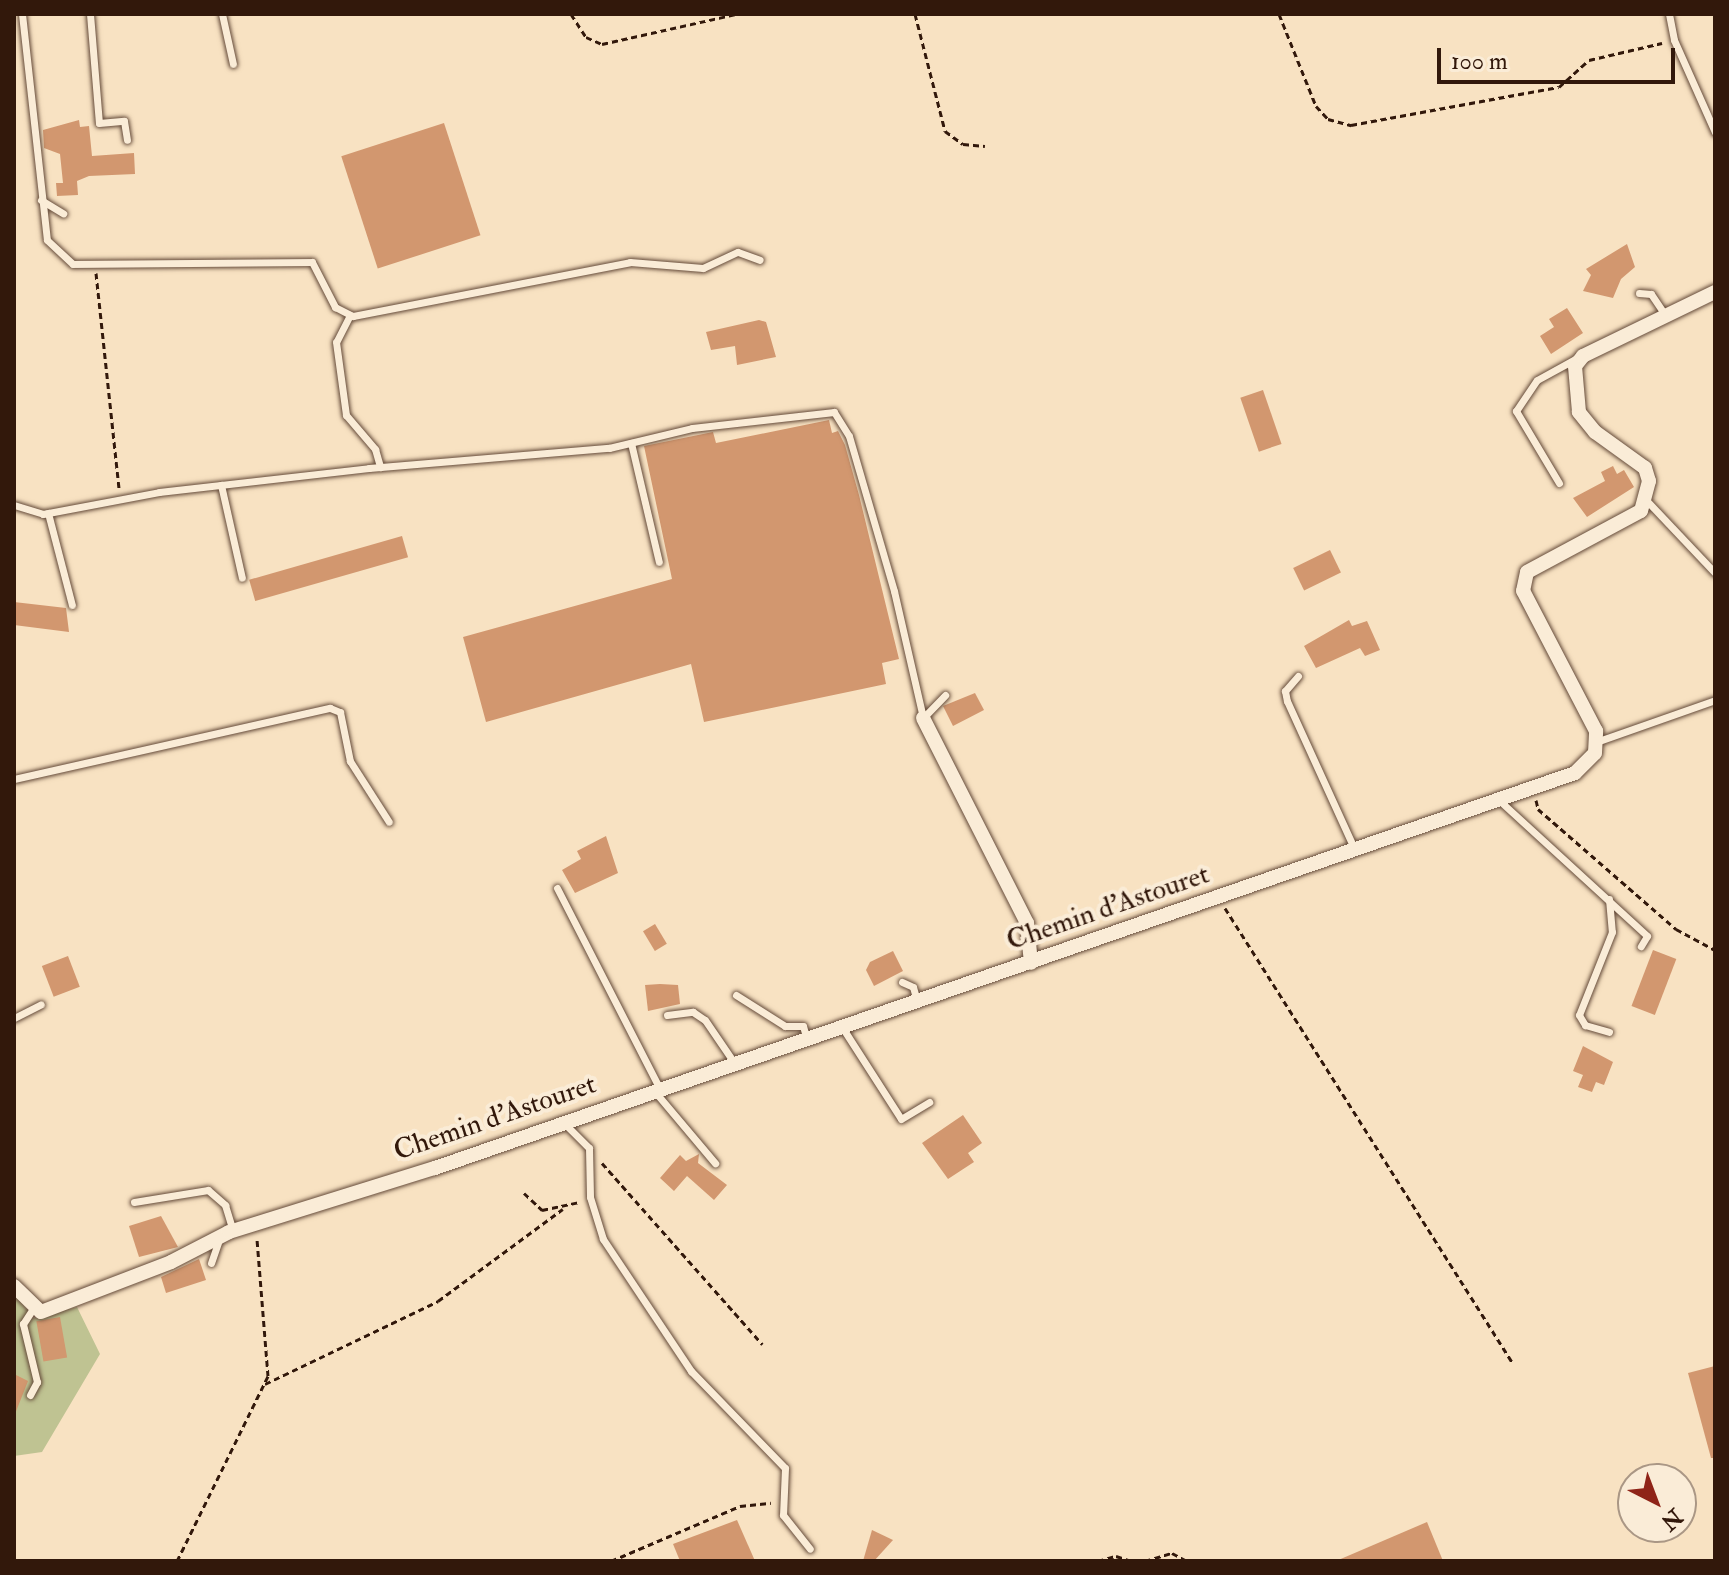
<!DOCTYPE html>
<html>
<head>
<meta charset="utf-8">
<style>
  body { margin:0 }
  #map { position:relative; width:1729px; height:1575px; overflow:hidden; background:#f8e2c2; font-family:"IM FELL Double Pica",serif }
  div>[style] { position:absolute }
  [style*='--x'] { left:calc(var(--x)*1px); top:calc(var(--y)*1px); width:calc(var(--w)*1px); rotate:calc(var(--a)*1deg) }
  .green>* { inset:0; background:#bfc392 }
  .building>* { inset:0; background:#d2976f; transform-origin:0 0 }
  .path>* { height:3px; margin-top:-1.5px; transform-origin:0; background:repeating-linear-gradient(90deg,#32180b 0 6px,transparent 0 10px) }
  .roads { filter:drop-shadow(0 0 2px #644a39) drop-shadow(0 0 2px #644a39) }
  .service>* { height:7px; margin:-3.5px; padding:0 3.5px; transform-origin:3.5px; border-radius:3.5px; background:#faecd7 }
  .minor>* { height:14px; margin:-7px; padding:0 7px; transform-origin:7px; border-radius:7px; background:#faecd7 }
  span { translate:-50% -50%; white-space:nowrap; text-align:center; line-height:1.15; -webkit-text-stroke:8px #faecd7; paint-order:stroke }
  .street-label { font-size:28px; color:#32180b }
  .frame { position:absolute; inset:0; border:16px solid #32180b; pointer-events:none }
  .north { position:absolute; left:1617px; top:1463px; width:80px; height:80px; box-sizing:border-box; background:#faecd7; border:2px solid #aa9785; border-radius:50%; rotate:138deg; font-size:22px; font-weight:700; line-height:32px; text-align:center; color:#32180b }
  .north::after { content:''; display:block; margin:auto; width:28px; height:36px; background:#8f2418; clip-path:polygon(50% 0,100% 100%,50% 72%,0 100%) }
  .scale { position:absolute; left:1437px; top:48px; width:238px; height:36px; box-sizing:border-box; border:4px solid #32180b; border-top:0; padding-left:10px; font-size:24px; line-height:28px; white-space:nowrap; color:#32180b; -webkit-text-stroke:6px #faecd7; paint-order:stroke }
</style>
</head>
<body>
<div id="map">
  <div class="green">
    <i style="clip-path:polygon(14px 1294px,34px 1318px,77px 1307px,100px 1354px,42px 1452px,14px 1456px)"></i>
  </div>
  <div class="building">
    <i style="clip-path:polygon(79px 120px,80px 127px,89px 126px,92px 156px,134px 153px,135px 174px,89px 176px,77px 181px,78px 195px,57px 196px,56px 183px,63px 183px,60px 154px,44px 148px,43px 130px)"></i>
    <i style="left:444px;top:123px;width:118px;height:108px;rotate:72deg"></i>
    <i style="clip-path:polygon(1627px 244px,1635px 267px,1621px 279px,1613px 298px,1583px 291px,1591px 275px,1586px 269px)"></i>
    <i style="clip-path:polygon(1567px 308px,1583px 333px,1551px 354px,1540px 336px,1554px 327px,1549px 319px)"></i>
    <i style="clip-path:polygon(759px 320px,766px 322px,776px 357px,737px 365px,735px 346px,711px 350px,706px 332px)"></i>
    <i style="left:1263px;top:390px;width:57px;height:24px;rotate:71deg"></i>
    <i style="clip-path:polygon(829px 420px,832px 433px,838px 431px,845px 445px,859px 495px,899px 659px,882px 663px,886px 684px,704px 722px,691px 664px,486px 722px,463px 637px,672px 579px,644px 446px,713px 432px,716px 443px)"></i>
    <i style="clip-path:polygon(1613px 466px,1617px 474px,1624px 470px,1634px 487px,1587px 517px,1573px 498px,1605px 481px,1601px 472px)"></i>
    <i style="left:402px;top:536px;width:22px;height:159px;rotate:74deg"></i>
    <i style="left:1330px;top:550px;width:25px;height:41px;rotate:64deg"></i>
    <i style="clip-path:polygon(14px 602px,66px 608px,69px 632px,14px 625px)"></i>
    <i style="clip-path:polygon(1349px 620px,1352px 626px,1367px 621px,1380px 650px,1365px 656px,1360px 648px,1316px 668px,1304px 646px)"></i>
    <i style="clip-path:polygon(975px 693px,984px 710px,953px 726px,943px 706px)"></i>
    <i style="clip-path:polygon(606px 836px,618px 873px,575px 893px,562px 870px,581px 859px,577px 851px)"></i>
    <i style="left:655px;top:924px;width:23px;height:14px;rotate:59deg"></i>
    <i style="left:1653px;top:950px;width:25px;height:60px;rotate:21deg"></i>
    <i style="clip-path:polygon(893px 951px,903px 971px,874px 986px,866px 970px,870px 962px)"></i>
    <i style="left:68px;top:956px;width:33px;height:28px;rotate:69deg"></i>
    <i style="clip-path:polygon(660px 984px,678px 985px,680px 1004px,648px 1011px,645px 985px)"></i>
    <i style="clip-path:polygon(1583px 1046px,1613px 1062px,1604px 1085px,1596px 1082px,1592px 1092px,1578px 1087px,1583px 1075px,1573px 1071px)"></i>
    <i style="clip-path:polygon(963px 1115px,982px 1143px,968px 1153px,974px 1162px,948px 1179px,922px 1143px)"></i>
    <i style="clip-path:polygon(699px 1154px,698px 1163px,727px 1185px,714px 1200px,687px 1176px,674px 1191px,660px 1178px,680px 1155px,686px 1161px)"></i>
    <i style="clip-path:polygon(161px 1216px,178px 1247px,139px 1257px,129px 1226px)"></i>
    <i style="clip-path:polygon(199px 1259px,206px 1280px,166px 1293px,161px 1277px)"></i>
    <i style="left:60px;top:1317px;width:41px;height:24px;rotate:80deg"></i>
    <i style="clip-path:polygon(1715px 1366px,1715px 1458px,1711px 1458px,1688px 1373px)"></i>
    <i style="clip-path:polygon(14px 1374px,28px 1381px,15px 1414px,14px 1414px)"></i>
    <i style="clip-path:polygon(737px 1520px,755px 1561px,680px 1561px,673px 1544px)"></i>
    <i style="clip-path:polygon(1427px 1522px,1443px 1561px,1336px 1561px)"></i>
    <i style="clip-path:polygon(872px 1530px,893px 1540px,874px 1561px,863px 1561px)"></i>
  </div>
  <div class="path">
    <i style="--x:571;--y:14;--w:27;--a:57"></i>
    <i style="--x:586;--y:37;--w:17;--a:24"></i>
    <i style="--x:602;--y:44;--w:137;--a:-12.6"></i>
    <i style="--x:915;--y:14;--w:121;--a:75.6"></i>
    <i style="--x:945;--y:131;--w:22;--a:36"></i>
    <i style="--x:963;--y:144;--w:22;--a:5"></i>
    <i style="--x:1279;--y:14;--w:99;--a:68.1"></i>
    <i style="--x:1316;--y:106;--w:18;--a:47"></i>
    <i style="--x:1328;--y:119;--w:24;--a:15"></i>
    <i style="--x:1351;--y:125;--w:211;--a:-10.4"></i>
    <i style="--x:1559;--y:87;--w:40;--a:-42"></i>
    <i style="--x:1589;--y:60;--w:75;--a:-13.1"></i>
    <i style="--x:96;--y:273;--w:216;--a:83.9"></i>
    <i style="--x:1536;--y:800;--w:9;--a:77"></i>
    <i style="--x:1538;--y:809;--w:183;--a:41"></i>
    <i style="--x:1676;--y:929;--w:44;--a:28.3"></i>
    <i style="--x:1225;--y:908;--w:537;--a:57.7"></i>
    <i style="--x:602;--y:1163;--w:242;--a:48.5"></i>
    <i style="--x:524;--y:1193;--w:25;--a:43"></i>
    <i style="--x:542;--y:1210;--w:39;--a:-12"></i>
    <i style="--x:265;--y:1384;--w:192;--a:-25.6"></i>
    <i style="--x:438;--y:1301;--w:155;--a:-36.4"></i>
    <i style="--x:177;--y:1561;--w:206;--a:-63.8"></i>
    <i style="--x:268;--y:1376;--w:137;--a:-94.6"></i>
    <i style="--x:611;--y:1561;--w:140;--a:-23.1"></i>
    <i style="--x:740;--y:1506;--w:31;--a:-6"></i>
    <i style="--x:1098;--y:1561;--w:19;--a:-16"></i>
    <i style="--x:1116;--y:1556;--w:16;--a:18"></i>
    <i style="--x:1145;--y:1561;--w:28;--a:-17"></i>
    <i style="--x:1172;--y:1553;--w:17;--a:28"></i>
  </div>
  <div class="roads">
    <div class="service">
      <i style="--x:22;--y:14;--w:227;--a:83.7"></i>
      <i style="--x:47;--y:240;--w:35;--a:43"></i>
      <i style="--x:73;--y:264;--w:239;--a:-0.5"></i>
      <i style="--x:312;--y:262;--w:51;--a:62.9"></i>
      <i style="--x:335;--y:307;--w:20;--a:27"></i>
      <i style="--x:353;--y:316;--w:282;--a:-11"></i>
      <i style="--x:630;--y:262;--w:73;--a:4.7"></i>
      <i style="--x:703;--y:268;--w:38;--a:-25"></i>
      <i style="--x:738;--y:252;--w:23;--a:20"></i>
      <i style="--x:90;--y:14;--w:109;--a:85.3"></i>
      <i style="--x:99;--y:123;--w:25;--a:-5"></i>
      <i style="--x:124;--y:121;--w:19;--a:81"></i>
      <i style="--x:222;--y:14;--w:51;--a:77.6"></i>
      <i style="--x:1669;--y:14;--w:26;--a:79"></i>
      <i style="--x:1674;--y:40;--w:101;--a:66"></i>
      <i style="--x:41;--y:200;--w:26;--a:31"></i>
      <i style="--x:1639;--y:293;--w:12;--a:5"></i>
      <i style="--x:1651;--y:294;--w:27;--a:56"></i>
      <i style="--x:350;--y:315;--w:30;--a:117"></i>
      <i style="--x:336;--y:342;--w:74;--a:82.2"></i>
      <i style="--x:346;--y:415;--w:45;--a:49.5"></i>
      <i style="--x:375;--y:449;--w:19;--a:74"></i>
      <i style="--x:631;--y:443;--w:122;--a:76.8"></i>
      <i style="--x:1559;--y:483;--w:84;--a:-120.8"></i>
      <i style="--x:1516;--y:411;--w:37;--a:-56"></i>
      <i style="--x:1537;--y:380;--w:46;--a:-28.8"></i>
      <i style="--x:221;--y:485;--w:95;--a:77.3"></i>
      <i style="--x:1646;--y:500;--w:100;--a:46.6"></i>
      <i style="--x:14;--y:505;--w:30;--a:17"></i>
      <i style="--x:43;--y:514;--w:118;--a:-10.7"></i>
      <i style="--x:159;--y:492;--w:211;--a:-6.5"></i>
      <i style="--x:369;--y:468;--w:241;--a:-4.8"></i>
      <i style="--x:609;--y:448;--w:85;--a:-13.5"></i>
      <i style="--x:692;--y:428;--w:143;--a:-6.4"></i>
      <i style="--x:834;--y:412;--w:28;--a:58"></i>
      <i style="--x:849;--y:436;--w:161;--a:73.8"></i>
      <i style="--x:894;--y:591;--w:130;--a:77.1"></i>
      <i style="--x:48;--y:513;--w:95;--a:75.4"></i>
      <i style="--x:1298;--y:676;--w:20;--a:131"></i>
      <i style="--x:1285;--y:691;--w:10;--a:79"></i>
      <i style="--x:1287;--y:701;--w:164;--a:65.5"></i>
      <i style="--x:923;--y:718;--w:32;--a:-46"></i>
      <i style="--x:1596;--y:742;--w:126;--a:-19.4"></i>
      <i style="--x:14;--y:779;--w:324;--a:-12.7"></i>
      <i style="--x:330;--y:708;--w:11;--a:22"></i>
      <i style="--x:340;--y:712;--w:50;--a:78.5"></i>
      <i style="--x:350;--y:761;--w:72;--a:57.4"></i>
      <i style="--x:1501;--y:802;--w:198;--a:42.5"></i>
      <i style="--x:1647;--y:936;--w:12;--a:121"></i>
      <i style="--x:557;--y:888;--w:226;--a:62.9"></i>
      <i style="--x:1609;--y:899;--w:33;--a:85"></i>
      <i style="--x:1612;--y:932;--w:89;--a:111.7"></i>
      <i style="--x:1579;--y:1015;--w:12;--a:59"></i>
      <i style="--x:1585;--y:1025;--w:25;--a:16"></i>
      <i style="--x:902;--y:982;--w:12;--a:24"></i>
      <i style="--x:913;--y:987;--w:15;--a:74"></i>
      <i style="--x:736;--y:995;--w:58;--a:32.3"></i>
      <i style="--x:785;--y:1026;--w:18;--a:0"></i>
      <i style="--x:803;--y:1026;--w:15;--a:74"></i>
      <i style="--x:667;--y:1015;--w:26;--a:-7"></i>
      <i style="--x:693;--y:1012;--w:14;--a:34"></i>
      <i style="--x:705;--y:1020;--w:53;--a:55.7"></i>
      <i style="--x:14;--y:1018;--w:30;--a:-27"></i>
      <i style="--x:842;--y:1027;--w:109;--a:57.3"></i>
      <i style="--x:901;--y:1119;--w:33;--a:-31"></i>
      <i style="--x:656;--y:1093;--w:92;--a:49.9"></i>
      <i style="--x:565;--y:1124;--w:34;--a:45"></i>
      <i style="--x:589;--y:1148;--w:49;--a:88.8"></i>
      <i style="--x:590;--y:1197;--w:44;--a:72.8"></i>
      <i style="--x:603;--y:1239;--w:159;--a:56.3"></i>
      <i style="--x:691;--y:1371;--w:135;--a:45.9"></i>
      <i style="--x:785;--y:1468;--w:47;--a:92.4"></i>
      <i style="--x:783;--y:1515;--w:43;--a:51.5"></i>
      <i style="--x:134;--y:1202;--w:75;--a:-9.2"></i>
      <i style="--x:208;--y:1190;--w:23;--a:41"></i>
      <i style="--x:225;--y:1205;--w:27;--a:73"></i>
      <i style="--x:211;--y:1263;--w:24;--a:-71"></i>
      <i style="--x:30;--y:1395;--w:15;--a:-62"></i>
      <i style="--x:37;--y:1382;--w:60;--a:-103.6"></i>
      <i style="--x:23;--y:1324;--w:17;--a:-57"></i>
    </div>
    <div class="minor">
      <i style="--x:923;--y:718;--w:230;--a:63.1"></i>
      <i style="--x:1027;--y:923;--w:40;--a:84.3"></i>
      <i style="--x:14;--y:1286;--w:37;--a:44"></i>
      <i style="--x:41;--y:1312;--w:139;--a:-21"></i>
      <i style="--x:171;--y:1262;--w:65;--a:-27.3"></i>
      <i style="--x:229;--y:1232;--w:216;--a:-17.3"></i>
      <i style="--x:435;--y:1168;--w:1206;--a:-19.11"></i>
      <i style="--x:1575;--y:773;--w:28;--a:-45"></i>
      <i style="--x:1595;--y:753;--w:22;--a:-87"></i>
      <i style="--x:1596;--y:731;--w:158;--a:-117.5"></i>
      <i style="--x:1523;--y:591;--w:19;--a:-78"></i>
      <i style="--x:1527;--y:572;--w:129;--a:-28.2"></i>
      <i style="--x:1641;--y:511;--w:31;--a:-75"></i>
      <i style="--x:1649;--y:481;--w:14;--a:-107"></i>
      <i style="--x:1645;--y:468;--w:62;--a:-144.2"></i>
      <i style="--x:1595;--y:432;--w:26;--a:-129"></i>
      <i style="--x:1579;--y:412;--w:46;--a:-95"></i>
      <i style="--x:1575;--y:366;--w:13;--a:-51"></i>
      <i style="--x:1583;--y:356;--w:147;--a:-25.9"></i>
    </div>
  </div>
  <div class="street-label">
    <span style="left:1108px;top:908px;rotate:-19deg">Chemin d'Astouret</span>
    <span style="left:495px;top:1118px;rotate:-19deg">Chemin d'Astouret</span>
  </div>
  <div class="frame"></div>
  <div class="north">N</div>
  <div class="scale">100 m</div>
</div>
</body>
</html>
